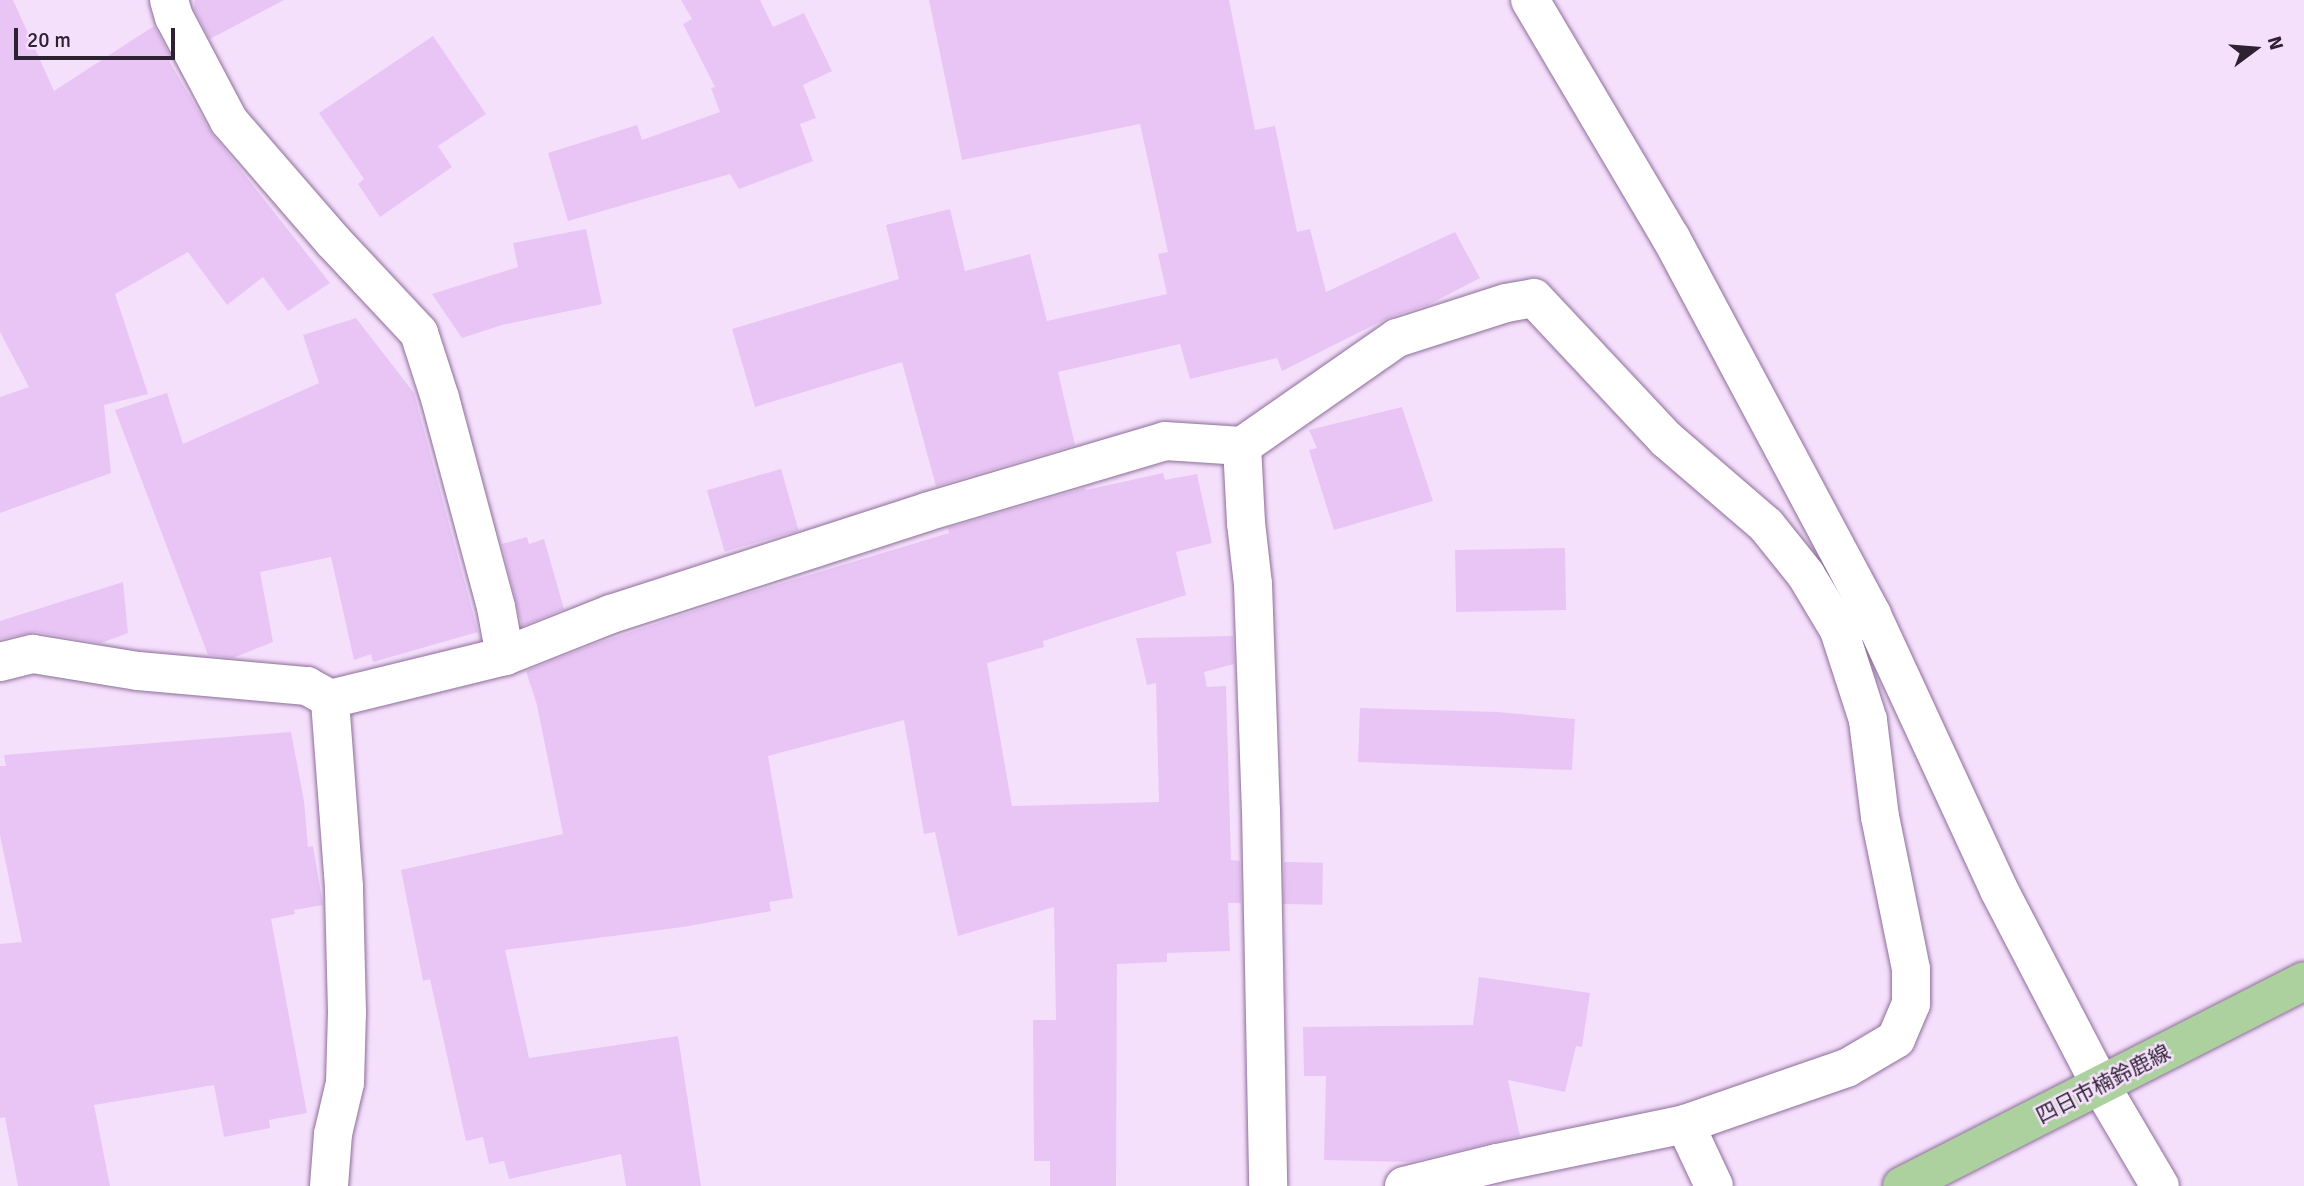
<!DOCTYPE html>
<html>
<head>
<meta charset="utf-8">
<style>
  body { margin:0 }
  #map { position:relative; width:2304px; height:1186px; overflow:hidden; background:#f5e0fc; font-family:Signika,"Noto Sans JP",sans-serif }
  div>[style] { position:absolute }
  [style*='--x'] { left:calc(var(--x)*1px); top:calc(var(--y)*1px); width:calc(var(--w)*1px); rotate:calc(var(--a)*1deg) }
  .building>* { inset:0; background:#e8c5f5; transform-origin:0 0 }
  .roads { filter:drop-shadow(0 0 2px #8e6e9a) drop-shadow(0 0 2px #8e6e9a) }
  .minor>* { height:38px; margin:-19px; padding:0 19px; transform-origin:19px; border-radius:19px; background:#fff }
  .primary>* { height:38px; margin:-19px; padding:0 19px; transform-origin:19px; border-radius:19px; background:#acd09e }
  span { translate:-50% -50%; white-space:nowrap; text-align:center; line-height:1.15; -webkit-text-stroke:5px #f5e0fc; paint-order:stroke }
  .street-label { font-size:21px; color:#2e2132 }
  .north { position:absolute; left:2220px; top:14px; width:70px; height:70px; -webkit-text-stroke:5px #f5e0fc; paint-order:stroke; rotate:74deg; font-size:19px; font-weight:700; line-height:28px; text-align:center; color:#2e2132 }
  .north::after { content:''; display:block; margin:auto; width:24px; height:32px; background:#2e2132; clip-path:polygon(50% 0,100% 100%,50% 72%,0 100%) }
  .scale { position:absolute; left:14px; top:28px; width:161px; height:32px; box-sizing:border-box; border:4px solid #2e2132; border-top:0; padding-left:9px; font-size:21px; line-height:24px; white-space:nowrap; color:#2e2132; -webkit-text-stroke:5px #f5e0fc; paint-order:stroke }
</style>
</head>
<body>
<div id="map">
  <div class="building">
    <i style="clip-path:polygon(0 0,13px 0,54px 91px,154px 26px,172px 59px,169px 61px,210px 131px,330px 283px,288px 311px,263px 277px,227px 305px,188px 252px,115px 294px,148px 394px,104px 405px,111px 473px,0 513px,0 397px,29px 387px,0 332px)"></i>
    <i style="clip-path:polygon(195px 0,284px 0,210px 39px,194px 9px)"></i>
    <i style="clip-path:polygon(681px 0,760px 0,773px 27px,804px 13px,832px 71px,803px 85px,816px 118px,800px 124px,813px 161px,739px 189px,730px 174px,568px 221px,548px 153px,637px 125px,642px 140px,720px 112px,711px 88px,715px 87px,683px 24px,692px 19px)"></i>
    <i style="clip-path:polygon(929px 0,1229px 0,1255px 130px,1275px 126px,1297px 232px,1310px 229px,1326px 292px,1455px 232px,1480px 278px,1428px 305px,1390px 317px,1282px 371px,1277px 358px,1190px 379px,1180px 344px,1058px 372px,1075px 445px,936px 486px,902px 362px,755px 407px,732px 329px,899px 279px,886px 225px,950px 209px,965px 271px,1030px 254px,1047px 321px,1167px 294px,1158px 254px,1168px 252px,1140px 124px,962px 160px)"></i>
    <i style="clip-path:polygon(433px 36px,486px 114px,438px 146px,452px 167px,380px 217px,358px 184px,364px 179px,319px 113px)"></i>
    <i style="clip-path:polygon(586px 229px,602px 304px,502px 325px,462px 338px,432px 294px,518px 267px,513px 243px)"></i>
    <i style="clip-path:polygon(356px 318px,414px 393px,478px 632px,373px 662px,371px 654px,354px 660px,331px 557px,260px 572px,273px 642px,233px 658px,208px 655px,115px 410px,167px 393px,183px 444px,319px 383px,303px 335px)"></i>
    <i style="clip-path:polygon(1402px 407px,1433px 501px,1334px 530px,1309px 450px,1317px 448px,1309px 430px)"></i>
    <i style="left:781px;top:469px;width:64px;height:77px;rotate:74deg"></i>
    <i style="clip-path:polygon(1163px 473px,1165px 480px,1197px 474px,1212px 543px,1176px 552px,1186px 595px,1043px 641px,1044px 647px,987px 663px,1012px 806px,1159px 802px,1156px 683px,1147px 685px,1136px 638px,1233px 636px,1234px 664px,1204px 672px,1207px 687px,1226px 686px,1231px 860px,1240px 861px,1241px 903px,1228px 903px,1230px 951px,1167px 953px,1167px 962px,1117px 964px,1116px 1186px,1050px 1186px,1050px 1161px,1034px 1161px,1033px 1020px,1056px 1020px,1054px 907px,958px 936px,935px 832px,924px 834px,904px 720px,768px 756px,793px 898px,769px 902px,771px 911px,683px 927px,505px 950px,529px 1058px,678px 1036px,701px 1186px,626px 1186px,621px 1154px,509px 1179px,504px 1161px,489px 1164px,483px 1137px,466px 1141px,430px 979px,423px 981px,401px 870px,563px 834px,537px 705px,526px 671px,595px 644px,736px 597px,949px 533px,948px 528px,1085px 488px,1086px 490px)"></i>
    <i style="clip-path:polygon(527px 537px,529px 544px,544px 539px,564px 609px,522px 626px,502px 544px)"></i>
    <i style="left:1565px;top:548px;width:62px;height:110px;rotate:89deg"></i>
    <i style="clip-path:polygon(123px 582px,128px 633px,101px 643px,36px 632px,0 639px,0 621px)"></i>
    <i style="clip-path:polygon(1360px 708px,1497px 712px,1575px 719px,1572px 770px,1358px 762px)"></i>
    <i style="clip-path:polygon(291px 732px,304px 801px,308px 847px,313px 846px,323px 905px,294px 910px,295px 914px,271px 919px,307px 1113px,269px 1120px,270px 1128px,224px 1137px,214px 1085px,94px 1105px,110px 1186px,18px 1186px,5px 1117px,0 1118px,0 944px,22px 942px,0 835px,0 766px,6px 766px,4px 755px)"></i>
    <i style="left:1284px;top:862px;width:39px;height:42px;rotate:1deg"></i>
    <i style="clip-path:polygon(1479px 977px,1590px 993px,1582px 1047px,1576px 1046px,1565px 1092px,1508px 1080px,1520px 1136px,1410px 1162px,1324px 1160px,1326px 1076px,1304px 1076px,1303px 1027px,1473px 1025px)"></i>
  </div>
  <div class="roads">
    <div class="minor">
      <i style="--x:169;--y:0;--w:18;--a:74"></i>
      <i style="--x:174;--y:17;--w:118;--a:62.1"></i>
      <i style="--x:229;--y:121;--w:159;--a:49.1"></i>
      <i style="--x:333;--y:241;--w:126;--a:46.9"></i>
      <i style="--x:419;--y:333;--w:68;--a:72.1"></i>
      <i style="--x:440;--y:398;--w:216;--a:75"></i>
      <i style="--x:496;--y:607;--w:50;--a:79.6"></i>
      <i style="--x:1530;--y:0;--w:277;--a:59.4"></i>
      <i style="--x:1671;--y:238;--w:427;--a:61.9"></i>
      <i style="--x:1872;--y:615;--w:303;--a:65.2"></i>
      <i style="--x:1999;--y:890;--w:221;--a:62.5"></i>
      <i style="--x:2101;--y:1086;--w:116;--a:59.5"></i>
      <i style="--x:1242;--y:446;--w:77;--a:87"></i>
      <i style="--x:1246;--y:523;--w:61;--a:83.5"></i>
      <i style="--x:1253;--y:584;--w:226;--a:88"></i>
      <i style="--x:1261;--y:810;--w:376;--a:88.9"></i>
      <i style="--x:0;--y:662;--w:34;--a:-14"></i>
      <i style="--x:33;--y:654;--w:106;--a:9.2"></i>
      <i style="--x:138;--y:671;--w:170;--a:5.1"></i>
      <i style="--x:307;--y:686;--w:26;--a:29"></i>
      <i style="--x:330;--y:699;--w:180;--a:-13.8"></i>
      <i style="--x:505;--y:656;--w:114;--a:-21.6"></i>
      <i style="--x:611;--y:614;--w:331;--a:-17.9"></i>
      <i style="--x:926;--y:512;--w:249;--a:-16.5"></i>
      <i style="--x:1165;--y:441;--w:77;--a:3.7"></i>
      <i style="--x:1242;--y:446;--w:189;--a:-34.9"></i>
      <i style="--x:1397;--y:338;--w:114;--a:-17.8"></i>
      <i style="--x:1506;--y:303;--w:28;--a:-10"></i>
      <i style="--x:1534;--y:298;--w:193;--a:46.9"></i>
      <i style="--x:1666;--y:439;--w:132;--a:40.7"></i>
      <i style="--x:1766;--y:525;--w:64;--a:51.3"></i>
      <i style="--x:1806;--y:575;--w:64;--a:59"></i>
      <i style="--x:1685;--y:1124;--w:68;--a:64.9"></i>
      <i style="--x:329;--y:1186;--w:52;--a:-85.6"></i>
      <i style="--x:333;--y:1134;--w:52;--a:-76.8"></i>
      <i style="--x:345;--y:1083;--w:70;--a:-88.4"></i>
      <i style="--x:347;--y:1013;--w:126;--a:-91.4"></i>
      <i style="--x:344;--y:887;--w:189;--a:-94.3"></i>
      <i style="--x:1404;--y:1186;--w:96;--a:-13.9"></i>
      <i style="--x:1497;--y:1163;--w:192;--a:-11.7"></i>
      <i style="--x:1685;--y:1124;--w:171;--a:-19.1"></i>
      <i style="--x:1847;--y:1068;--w:57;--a:-30.6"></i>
      <i style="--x:1896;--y:1039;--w:38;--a:-67"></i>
      <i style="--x:1911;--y:1004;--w:35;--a:-90"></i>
      <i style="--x:1911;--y:969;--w:155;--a:-101.5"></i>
      <i style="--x:1880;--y:817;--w:98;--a:-97.1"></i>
      <i style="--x:1868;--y:720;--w:95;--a:-107.9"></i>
      <i style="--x:1839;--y:630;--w:24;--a:-24"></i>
    </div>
    <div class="primary">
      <i style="--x:1902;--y:1186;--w:451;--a:-27"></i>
    </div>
  </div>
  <div class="street-label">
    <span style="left:2103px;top:1084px;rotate:-27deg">四日市楠鈴鹿線</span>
  </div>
  <div class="north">N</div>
  <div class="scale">20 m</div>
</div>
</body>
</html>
